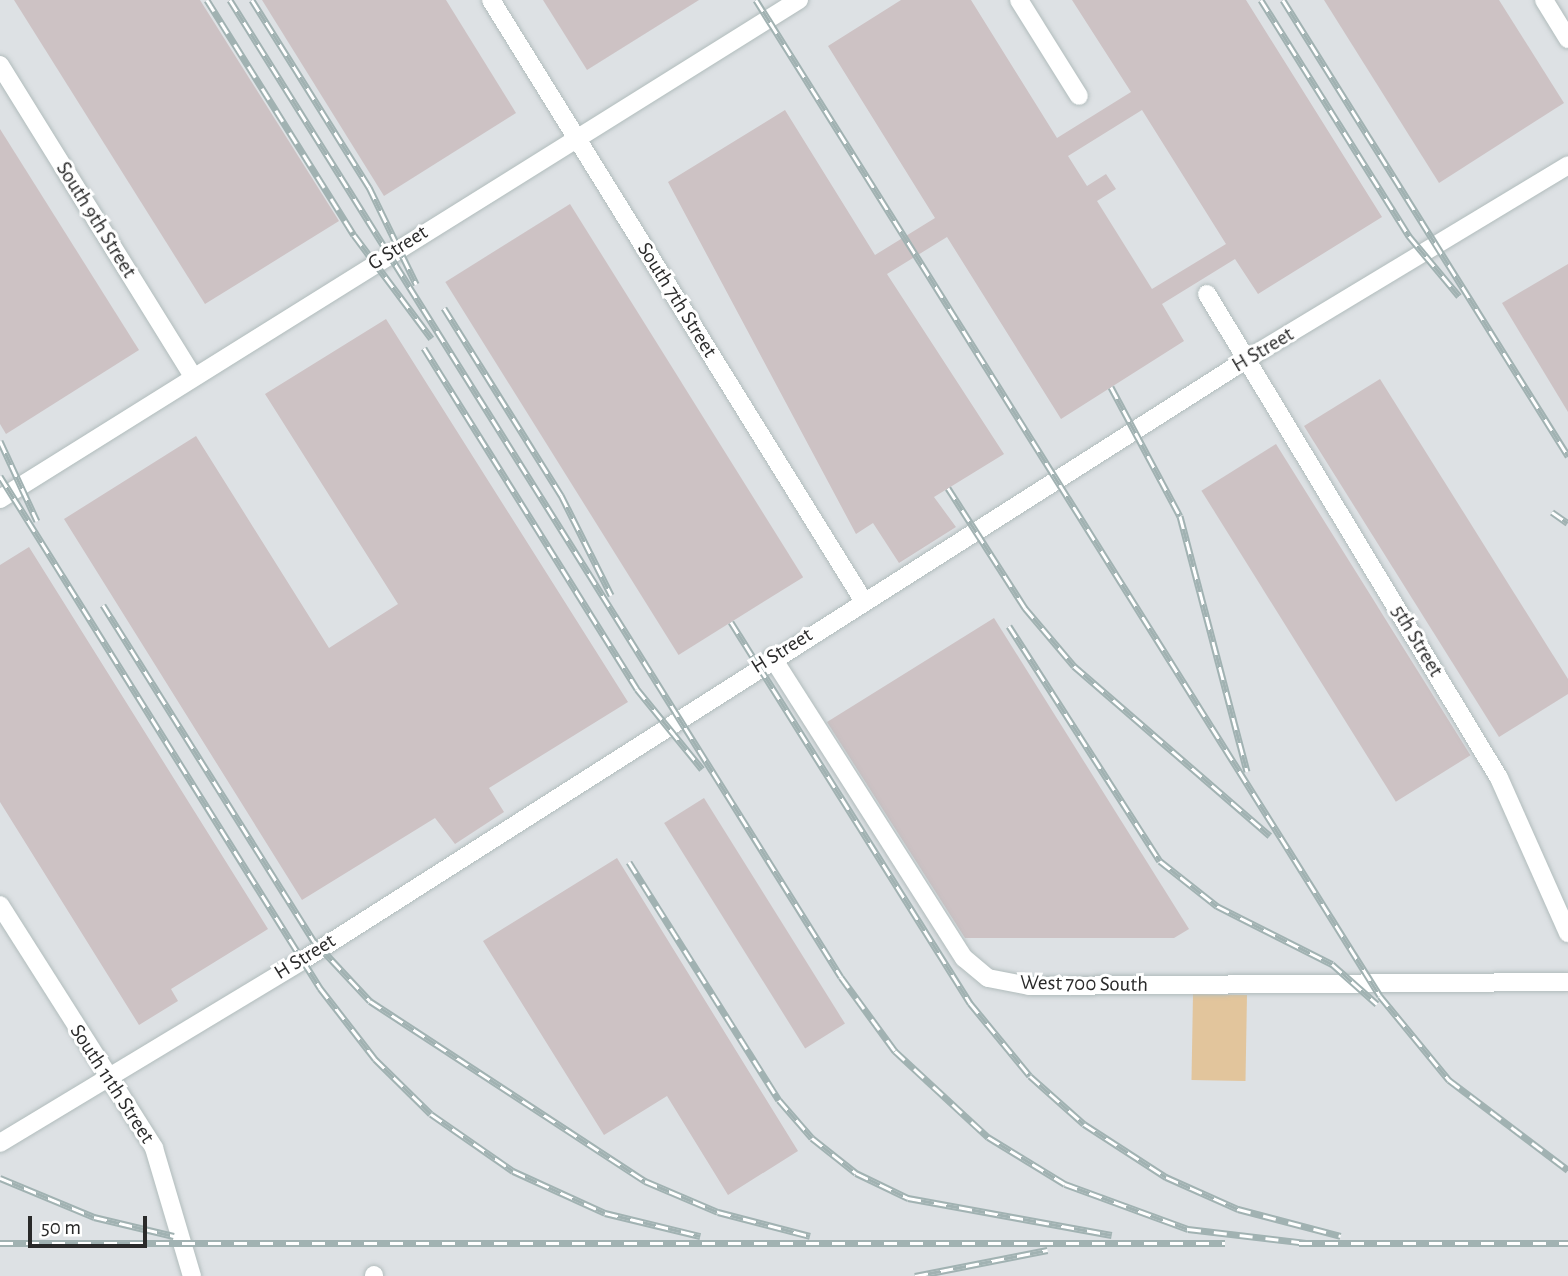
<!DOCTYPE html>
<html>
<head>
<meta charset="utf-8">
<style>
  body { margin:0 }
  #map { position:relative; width:1568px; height:1276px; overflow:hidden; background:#eadde1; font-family:"Alegreya Sans",sans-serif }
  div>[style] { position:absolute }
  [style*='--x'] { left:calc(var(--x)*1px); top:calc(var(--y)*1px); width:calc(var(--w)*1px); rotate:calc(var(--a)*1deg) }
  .industrial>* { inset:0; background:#dde1e4; transform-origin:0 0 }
  .pitch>* { inset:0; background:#e2c59c; transform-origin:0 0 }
  .building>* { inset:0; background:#cdc2c4; transform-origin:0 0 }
  .roads { filter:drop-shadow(0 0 2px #b1bcbc) drop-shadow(0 0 2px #b1bcbc) }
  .minor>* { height:18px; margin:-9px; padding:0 9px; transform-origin:9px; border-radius:9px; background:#fff }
  .rail>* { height:7px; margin-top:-3.5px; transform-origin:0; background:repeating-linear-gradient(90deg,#fff 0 13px,#a1b2b2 0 26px); box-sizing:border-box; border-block:2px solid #a1b2b2 }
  span { translate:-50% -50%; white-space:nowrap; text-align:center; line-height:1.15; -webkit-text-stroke:6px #fff; paint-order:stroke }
  .street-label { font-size:21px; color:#2a2a2a }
  .scale { position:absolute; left:28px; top:1216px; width:119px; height:32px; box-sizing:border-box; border:4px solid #2a2a2a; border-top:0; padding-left:9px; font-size:21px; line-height:24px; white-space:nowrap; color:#2a2a2a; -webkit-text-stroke:5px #fff; paint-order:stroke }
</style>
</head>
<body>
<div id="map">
  <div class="industrial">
    <i style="left:0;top:0;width:1568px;height:1276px"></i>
  </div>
  <div class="pitch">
    <i style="left:1193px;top:994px;width:54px;height:86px;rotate:1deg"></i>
  </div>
  <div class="building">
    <i style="clip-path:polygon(14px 0,200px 0,339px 221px,205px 304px)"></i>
    <i style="clip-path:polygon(262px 0,446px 0,516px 113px,384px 196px)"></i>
    <i style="clip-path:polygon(543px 0,699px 0,587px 70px)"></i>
    <i style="clip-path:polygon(evenodd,901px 0,971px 0,1057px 138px,1131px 92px,1072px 0,1246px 0,1382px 217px,1258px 294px,1235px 259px,1162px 304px,1184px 341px,1061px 419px,947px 237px,887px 274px,1004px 454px,934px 497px,956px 527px,899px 563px,873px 523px,856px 534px,668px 182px,785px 110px,875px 255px,935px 218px,828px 46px,901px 0,1142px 110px,1226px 244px,1152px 289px,1097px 201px,1116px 189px,1106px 174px,1087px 186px,1068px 156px,1142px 110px)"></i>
    <i style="clip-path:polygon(1324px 0,1499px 0,1564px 103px,1439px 183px)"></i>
    <i style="clip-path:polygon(0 129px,139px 350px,6px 434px,0 424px)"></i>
    <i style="left:570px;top:204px;width:440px;height:147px;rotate:58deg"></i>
    <i style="clip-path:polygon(1568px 264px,1568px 412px,1502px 303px)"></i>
    <i style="clip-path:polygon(386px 319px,628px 702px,489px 788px,504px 812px,455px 844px,435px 818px,302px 900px,64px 519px,196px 436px,329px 648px,398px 604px,265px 394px)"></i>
    <i style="clip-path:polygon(1380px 379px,1568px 679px,1568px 694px,1499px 737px,1304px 426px)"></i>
    <i style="left:1276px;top:444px;width:367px;height:88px;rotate:58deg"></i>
    <i style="clip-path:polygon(29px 547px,268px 929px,171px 989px,178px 1001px,139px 1025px,0 802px,0 565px)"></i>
    <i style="clip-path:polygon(994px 618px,1189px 929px,1174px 938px,965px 938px,827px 722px)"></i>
    <i style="left:704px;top:798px;width:266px;height:47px;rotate:58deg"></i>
    <i style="clip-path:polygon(617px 858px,798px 1151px,728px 1195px,667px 1096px,604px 1135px,483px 941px)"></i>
  </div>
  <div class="roads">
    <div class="minor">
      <i style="--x:491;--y:0;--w:706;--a:58.2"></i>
      <i style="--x:1019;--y:0;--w:113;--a:58"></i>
      <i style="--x:1544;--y:0;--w:46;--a:58.4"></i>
      <i style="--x:0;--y:65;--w:365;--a:58.2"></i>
      <i style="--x:1207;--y:294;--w:565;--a:58.9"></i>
      <i style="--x:1499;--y:778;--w:170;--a:66"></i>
      <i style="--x:0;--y:499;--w:942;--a:-31.99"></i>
      <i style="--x:772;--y:657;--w:357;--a:57.5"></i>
      <i style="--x:964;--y:958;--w:31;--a:40"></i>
      <i style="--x:988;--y:978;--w:42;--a:11"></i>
      <i style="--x:1029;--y:986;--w:539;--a:-0.43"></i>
      <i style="--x:0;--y:905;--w:288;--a:57.6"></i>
      <i style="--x:154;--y:1148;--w:134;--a:73.5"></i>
      <i style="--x:0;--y:1143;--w:354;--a:-31.1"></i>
      <i style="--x:303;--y:960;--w:1119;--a:-32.48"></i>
      <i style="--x:1247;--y:359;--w:375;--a:-31.1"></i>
      <i style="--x:374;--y:1276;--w:1;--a:-90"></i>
    </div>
  </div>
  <div class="rail">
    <i style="--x:207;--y:0;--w:277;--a:58"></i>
    <i style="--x:354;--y:235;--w:129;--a:53.2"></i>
    <i style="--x:230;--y:0;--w:1152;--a:57.98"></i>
    <i style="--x:841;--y:977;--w:92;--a:53.9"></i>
    <i style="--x:895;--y:1051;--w:127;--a:42.8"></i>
    <i style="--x:988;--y:1137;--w:90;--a:31.4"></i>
    <i style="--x:1065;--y:1184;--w:131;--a:20.1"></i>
    <i style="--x:1188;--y:1229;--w:121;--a:6.7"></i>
    <i style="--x:252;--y:0;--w:221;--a:58"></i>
    <i style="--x:369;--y:187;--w:108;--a:64.1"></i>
    <i style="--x:756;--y:0;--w:1175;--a:57.93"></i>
    <i style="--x:1380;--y:996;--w:109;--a:50.6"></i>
    <i style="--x:1449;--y:1080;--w:149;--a:37.1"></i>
    <i style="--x:1261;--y:0;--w:279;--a:57.9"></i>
    <i style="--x:1409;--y:236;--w:78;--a:50.2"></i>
    <i style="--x:1283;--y:0;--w:538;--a:57.99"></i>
    <i style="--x:444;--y:308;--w:221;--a:58"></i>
    <i style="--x:561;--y:495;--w:112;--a:63.4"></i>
    <i style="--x:424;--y:348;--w:402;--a:58"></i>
    <i style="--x:637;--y:689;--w:103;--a:50.9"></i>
    <i style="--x:1111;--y:387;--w:146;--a:61.9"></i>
    <i style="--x:1180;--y:516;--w:264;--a:75.3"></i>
    <i style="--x:0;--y:441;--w:88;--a:65.2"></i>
    <i style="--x:0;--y:476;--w:604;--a:57.99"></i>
    <i style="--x:320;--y:988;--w:90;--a:52.2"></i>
    <i style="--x:375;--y:1059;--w:78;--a:44.5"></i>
    <i style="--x:431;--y:1114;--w:100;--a:34.8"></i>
    <i style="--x:513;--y:1171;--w:101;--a:24.5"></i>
    <i style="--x:605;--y:1213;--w:98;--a:13.6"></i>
    <i style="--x:948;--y:488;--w:143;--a:57.3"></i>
    <i style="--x:1025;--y:608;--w:76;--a:49.8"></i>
    <i style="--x:1074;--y:666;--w:259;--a:40.9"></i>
    <i style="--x:1552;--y:512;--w:19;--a:35"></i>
    <i style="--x:103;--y:605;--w:397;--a:57.9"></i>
    <i style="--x:314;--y:941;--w:82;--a:47"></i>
    <i style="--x:370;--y:1001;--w:329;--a:33.2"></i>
    <i style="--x:645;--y:1181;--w:79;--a:23"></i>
    <i style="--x:718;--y:1212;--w:95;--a:14.6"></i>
    <i style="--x:731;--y:622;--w:450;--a:57.9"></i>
    <i style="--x:970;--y:1003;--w:94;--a:50.6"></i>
    <i style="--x:1030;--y:1076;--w:72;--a:41.6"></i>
    <i style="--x:1084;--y:1124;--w:98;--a:32.9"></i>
    <i style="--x:1166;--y:1177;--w:79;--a:24"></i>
    <i style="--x:1238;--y:1209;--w:106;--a:14.7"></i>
    <i style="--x:1009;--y:626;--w:279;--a:57.3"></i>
    <i style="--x:1160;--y:861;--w:73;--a:38.3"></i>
    <i style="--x:1217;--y:906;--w:129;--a:26.8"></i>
    <i style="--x:1332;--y:964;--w:60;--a:41.6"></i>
    <i style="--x:629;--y:862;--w:281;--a:57.8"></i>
    <i style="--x:779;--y:1100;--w:50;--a:49"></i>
    <i style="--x:812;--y:1138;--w:56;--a:38.5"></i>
    <i style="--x:856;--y:1173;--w:58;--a:25.7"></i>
    <i style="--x:908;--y:1198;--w:207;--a:10.3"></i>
    <i style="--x:0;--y:1178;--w:102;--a:22.5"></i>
    <i style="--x:94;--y:1217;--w:82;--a:13.4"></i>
    <i style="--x:0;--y:1243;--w:1225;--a:0"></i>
    <i style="--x:1299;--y:1243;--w:269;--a:0"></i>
    <i style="--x:915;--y:1276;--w:135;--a:-11.1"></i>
  </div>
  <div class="street-label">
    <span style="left:96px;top:220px;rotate:58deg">South 9th Street</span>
    <span style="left:398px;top:248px;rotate:-32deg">G Street</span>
    <span style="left:677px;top:300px;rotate:58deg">South 7th Street</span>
    <span style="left:1263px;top:350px;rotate:-31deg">H Street</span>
    <span style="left:1417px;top:641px;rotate:59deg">5th Street</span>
    <span style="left:782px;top:651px;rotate:-32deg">H Street</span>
    <span style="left:305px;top:957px;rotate:-32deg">H Street</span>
    <span style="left:1084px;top:984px;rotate:1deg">West 700 South</span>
    <span style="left:112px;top:1084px;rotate:57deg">South 11th Street</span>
  </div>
  <div class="scale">50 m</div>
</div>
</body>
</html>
